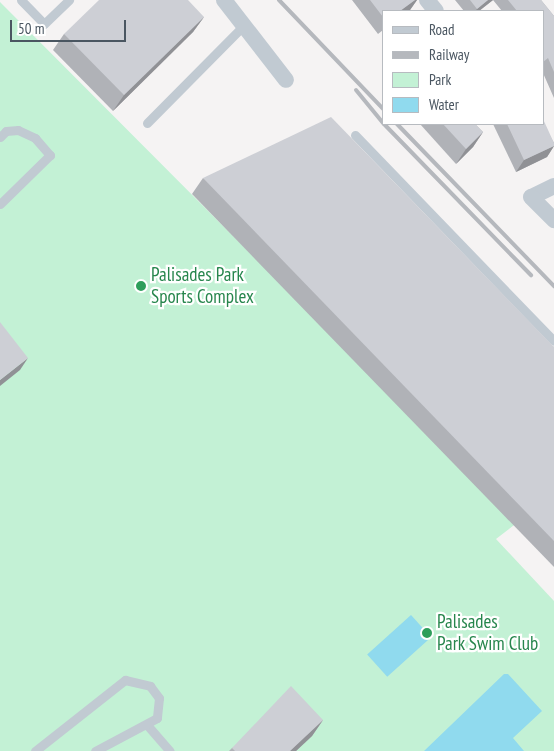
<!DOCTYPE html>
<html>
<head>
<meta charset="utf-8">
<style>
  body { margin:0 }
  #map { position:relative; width:554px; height:751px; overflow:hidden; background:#f5f3f3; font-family:"PT Sans Narrow",sans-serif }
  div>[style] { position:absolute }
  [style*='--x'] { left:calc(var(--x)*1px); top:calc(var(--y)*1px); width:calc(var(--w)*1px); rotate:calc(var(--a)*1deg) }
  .green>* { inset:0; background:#c3f1d5 }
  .water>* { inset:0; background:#90daee; transform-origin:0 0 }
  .lane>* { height:9px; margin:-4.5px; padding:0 4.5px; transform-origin:4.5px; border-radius:4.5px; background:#c1cad2 }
  .street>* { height:16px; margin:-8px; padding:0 8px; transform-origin:8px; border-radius:8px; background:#c1cad2 }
  .rail>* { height:4px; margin:-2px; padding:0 2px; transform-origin:2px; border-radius:2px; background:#b5b8bd }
  .wall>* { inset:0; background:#b0b2b7 }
  .shaded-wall>* { inset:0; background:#909195 }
  .building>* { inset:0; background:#cdcfd5 }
  .dots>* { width:14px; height:14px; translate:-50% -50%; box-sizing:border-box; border:2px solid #fff; border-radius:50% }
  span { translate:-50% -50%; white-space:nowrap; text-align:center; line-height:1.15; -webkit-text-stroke:4.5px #fff; paint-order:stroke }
  .leisure-label { font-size:19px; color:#27864d }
  .left { translate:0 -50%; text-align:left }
  .legend { position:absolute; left:382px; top:10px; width:162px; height:115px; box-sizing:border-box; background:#fff; border:1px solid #b7bbc0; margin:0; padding:6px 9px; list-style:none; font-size:15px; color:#4a5661 }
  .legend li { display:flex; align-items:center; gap:10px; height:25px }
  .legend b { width:25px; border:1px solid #b7bbc0 }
  .scale { position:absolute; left:10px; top:20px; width:116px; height:22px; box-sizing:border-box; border:2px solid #4a5661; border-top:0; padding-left:6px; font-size:15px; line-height:18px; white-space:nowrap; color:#4a5661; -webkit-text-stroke:4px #fff; paint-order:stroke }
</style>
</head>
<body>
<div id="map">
  <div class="green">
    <i style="clip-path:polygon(0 2px,518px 522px,496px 539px,554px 601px,554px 751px,0 751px)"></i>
  </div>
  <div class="water">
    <i style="left:411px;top:615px;width:30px;height:59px;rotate:48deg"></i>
    <i style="clip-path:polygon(504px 674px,508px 674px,542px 711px,513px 738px,524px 751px,424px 751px)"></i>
  </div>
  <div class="lane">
    <i style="--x:21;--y:0;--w:33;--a:46"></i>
    <i style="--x:44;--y:24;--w:35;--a:-44"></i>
    <i style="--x:147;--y:123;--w:135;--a:-45.3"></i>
    <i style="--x:355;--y:135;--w:286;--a:46"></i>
    <i style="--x:0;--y:137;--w:8;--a:-45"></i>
    <i style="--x:6;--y:131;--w:12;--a:-5"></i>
    <i style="--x:18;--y:130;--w:19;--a:25"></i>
    <i style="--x:35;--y:138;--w:23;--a:49"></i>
    <i style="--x:50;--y:155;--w:70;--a:135.6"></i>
    <i style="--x:148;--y:726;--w:33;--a:49"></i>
    <i style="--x:35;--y:751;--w:115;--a:-38.3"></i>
    <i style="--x:125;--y:680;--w:26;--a:13"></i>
    <i style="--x:150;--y:686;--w:15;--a:53"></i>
    <i style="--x:159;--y:698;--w:20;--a:96"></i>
    <i style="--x:157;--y:718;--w:70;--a:152"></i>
  </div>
  <div class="street">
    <i style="--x:224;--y:0;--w:101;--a:52.2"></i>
    <i style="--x:427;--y:0;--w:14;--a:51"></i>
    <i style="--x:554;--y:186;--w:25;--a:154"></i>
    <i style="--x:531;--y:197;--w:33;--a:45"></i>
  </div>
  <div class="rail">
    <i style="--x:279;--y:0;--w:151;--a:46.3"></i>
    <i style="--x:356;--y:90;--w:43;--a:50.7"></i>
    <i style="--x:384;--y:124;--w:211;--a:45.8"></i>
    <i style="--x:397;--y:124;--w:226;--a:45.9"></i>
  </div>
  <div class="wall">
    <i style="clip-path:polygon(352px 0,417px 0,410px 10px,383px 11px,383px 30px,378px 34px)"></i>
    <i style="clip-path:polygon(455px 0,541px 0,554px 16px,554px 98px,543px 73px,543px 11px,502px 11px,493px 0,479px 11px,464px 11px)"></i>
    <i style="clip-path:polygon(204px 17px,193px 32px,113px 111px,53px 50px,64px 34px)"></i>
    <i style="clip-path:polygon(420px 124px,475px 124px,483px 132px,473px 147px,456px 164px)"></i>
    <i style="clip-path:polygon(493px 124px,543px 124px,554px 143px,554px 146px,547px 157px,516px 172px)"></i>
    <i style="clip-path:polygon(203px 178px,554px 347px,554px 567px,192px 194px)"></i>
    <i style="clip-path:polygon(323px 720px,312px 736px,296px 751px,229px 751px,232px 748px)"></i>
  </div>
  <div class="shaded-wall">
    <i style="clip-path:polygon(415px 0,417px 0,410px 10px,408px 11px,400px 11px)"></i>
    <i style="clip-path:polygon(488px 0,493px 0,479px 11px,475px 11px,477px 9px)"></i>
    <i style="clip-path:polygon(204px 17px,193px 32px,113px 111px,124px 95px)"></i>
    <i style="clip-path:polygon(483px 132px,473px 147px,456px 164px,466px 149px)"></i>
    <i style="clip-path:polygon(554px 146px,547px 157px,516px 172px,524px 160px)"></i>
    <i style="clip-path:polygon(28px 358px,20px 370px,0 386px,0 380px)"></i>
    <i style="clip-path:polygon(323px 720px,312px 736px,296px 751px,290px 751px)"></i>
  </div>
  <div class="building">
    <i style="clip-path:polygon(99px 0,188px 0,204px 17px,124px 95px,64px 34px)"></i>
    <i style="clip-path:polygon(370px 0,415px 0,400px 11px,383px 11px,383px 17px)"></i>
    <i style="clip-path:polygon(470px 0,488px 0,477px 9px)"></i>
    <i style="clip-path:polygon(508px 0,541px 0,554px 16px,554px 72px,548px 58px,543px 62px,543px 11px,517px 11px)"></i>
    <i style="clip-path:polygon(331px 117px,554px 347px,554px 541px,203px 178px)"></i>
    <i style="clip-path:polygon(543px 119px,554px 143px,554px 146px,524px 160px,507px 124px,543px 124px)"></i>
    <i style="clip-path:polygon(443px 124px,475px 124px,483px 132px,466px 149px)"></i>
    <i style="clip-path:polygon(0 322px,28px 358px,0 380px)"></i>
    <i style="clip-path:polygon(291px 686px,323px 720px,290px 751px,235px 751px,232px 748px)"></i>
  </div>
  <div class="dots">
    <i style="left:141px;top:286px;background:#2e9e5b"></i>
    <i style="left:427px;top:633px;background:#2e9e5b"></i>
  </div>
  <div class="leisure-label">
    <span class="left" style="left:151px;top:286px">Palisades Park<br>Sports Complex</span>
    <span class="left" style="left:437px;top:633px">Palisades<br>Park Swim Club</span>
  </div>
  <ul class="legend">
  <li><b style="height:6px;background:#c1cad2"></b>Road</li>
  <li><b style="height:6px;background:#b5b8bd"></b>Railway</li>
  <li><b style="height:14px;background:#c3f1d5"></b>Park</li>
  <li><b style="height:14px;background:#90daee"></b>Water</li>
  </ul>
  <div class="scale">50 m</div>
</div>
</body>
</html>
